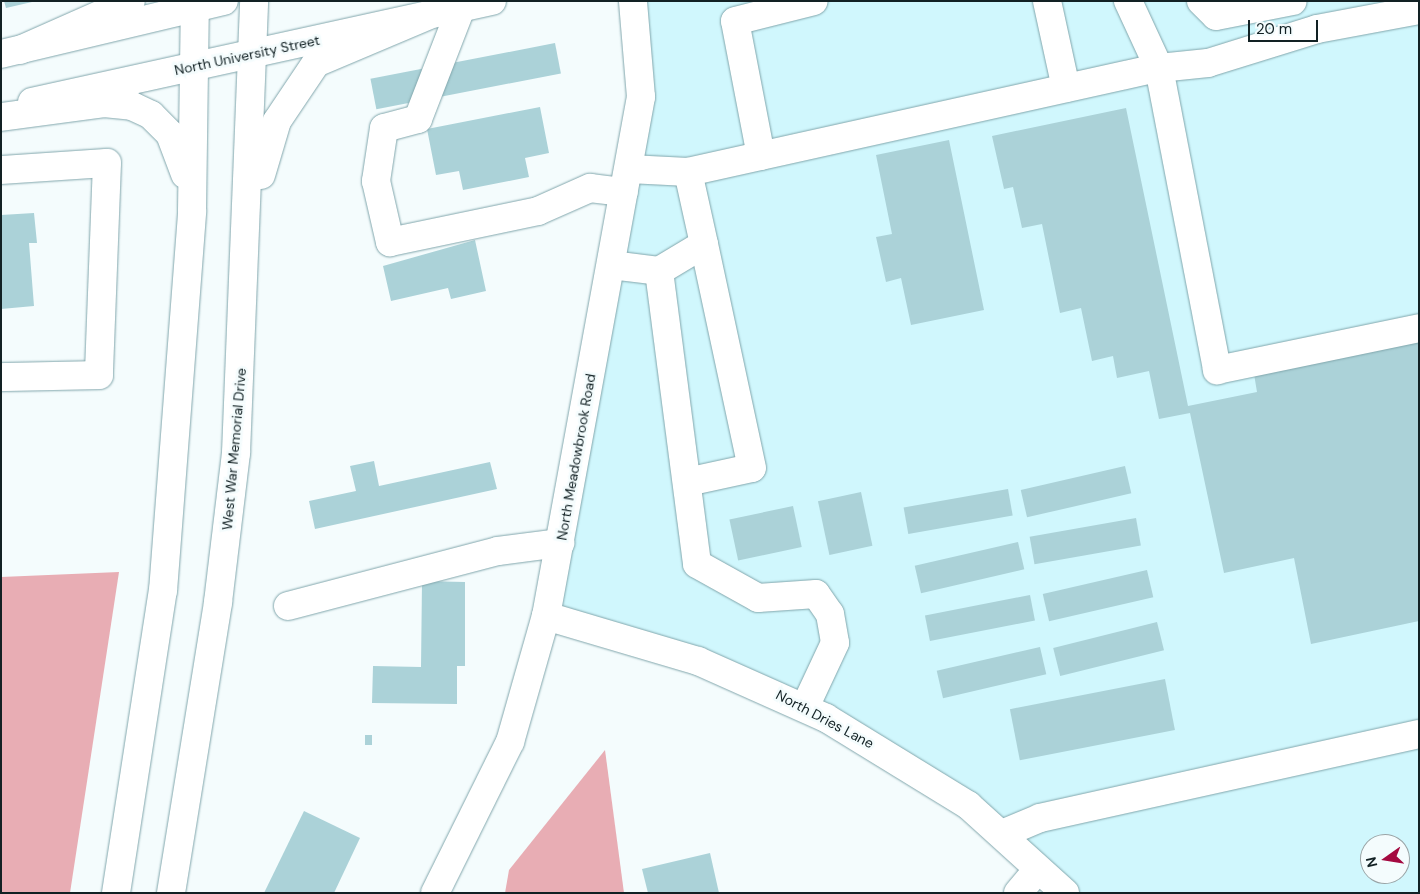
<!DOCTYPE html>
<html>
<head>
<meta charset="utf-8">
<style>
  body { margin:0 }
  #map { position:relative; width:1420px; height:894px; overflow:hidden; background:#f4fcfd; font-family:"DM Sans",sans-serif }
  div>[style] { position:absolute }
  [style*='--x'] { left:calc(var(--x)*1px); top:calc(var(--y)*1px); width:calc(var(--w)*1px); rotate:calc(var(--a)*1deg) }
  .built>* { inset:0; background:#d0f7fd }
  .forest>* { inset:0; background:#e8adb4 }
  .building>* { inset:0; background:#abd2d8; transform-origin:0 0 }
  .roads { filter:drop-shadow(0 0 1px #81a6ac) drop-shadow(0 0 1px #81a6ac) }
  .minor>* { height:28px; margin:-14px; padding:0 14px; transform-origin:14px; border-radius:14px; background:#fff }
  .major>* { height:28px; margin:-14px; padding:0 14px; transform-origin:14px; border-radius:14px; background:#fff }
  .highway>* { height:28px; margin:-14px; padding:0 14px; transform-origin:14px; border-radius:14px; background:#fff }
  span { translate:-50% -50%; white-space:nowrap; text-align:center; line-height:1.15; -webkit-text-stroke:5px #f4fcfd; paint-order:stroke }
  .street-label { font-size:14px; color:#122124 }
  .frame { position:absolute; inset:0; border:2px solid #122124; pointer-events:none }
  .north { position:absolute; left:1360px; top:834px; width:50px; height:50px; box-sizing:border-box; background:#f4fcfd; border:1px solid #9aa4a6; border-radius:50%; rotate:257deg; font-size:14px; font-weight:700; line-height:20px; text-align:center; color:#122124 }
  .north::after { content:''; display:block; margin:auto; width:18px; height:22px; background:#a40a41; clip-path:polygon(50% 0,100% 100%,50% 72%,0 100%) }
  .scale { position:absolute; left:1248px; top:20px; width:70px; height:22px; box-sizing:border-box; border:2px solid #122124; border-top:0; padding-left:6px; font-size:15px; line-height:18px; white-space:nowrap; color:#122124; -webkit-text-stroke:4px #f4fcfd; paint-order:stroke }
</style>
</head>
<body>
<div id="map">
  <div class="built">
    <i style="clip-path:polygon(evenodd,632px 1px,1419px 1px,1419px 893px,1072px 893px,805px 707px,546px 616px,629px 169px,632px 1px,1370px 844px,1400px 844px,1400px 874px,1370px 874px,1370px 844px)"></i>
  </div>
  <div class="forest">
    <i style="clip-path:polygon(119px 572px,70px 893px,1px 893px,1px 577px)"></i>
    <i style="clip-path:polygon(605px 750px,624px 893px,505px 893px,509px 870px)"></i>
  </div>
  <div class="building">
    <i style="clip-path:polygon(4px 1px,32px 1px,32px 2px,6px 8px)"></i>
    <i style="left:555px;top:43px;width:31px;height:188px;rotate:79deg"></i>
    <i style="clip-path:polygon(540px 107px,549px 153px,525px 158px,529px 177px,463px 190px,459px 171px,436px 175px,427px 129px)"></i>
    <i style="clip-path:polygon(1126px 108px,1188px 406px,1257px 392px,1254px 374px,1419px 341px,1419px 621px,1311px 644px,1294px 558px,1224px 573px,1190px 413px,1159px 419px,1149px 371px,1117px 378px,1113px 356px,1092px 361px,1081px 308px,1060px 313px,1042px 224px,1022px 228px,1013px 187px,1004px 189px,992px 136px)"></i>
    <i style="clip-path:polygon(949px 140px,984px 310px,911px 325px,901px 278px,886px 282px,876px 237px,892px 234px,876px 155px)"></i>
    <i style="clip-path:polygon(34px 213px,37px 243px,29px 243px,34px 306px,1px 309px,1px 215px)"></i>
    <i style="clip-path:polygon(475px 240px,486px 291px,451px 299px,448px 288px,391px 301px,383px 266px)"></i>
    <i style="clip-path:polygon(374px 461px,379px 486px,490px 462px,497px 489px,315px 529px,309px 501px,356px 491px,350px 466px)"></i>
    <i style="left:1125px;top:466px;width:28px;height:107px;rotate:77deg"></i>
    <i style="left:1008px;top:489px;width:27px;height:106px;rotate:80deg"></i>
    <i style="left:861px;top:492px;width:55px;height:44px;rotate:78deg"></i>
    <i style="left:793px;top:506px;width:42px;height:65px;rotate:78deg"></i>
    <i style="left:1136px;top:518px;width:28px;height:108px;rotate:80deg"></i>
    <i style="left:1018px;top:542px;width:28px;height:106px;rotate:77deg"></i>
    <i style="left:1147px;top:570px;width:28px;height:107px;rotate:77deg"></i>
    <i style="clip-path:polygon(422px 581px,465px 582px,465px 666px,457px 666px,457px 704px,372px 703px,373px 666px,421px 667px)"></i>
    <i style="left:1030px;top:595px;width:26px;height:107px;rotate:79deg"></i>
    <i style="left:1157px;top:622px;width:29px;height:107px;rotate:76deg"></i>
    <i style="left:1040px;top:647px;width:28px;height:106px;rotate:77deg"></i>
    <i style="left:1165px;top:679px;width:52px;height:158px;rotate:79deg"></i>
    <i style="left:365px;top:735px;width:7px;height:10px"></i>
    <i style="clip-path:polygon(304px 811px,360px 838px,334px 893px,264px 893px)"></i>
    <i style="clip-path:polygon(710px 853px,719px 893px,648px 893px,642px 869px)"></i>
  </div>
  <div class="roads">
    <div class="minor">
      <i style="--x:1047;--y:1;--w:89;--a:77.7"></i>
      <i style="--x:1128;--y:1;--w:74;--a:65.2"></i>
      <i style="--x:1159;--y:68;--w:49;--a:-5.8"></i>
      <i style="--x:1208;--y:63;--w:114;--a:-17.3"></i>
      <i style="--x:1317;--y:29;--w:104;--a:-10.6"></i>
      <i style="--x:1201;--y:1;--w:21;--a:45"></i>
      <i style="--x:1216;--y:16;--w:78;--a:-11"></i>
      <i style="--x:461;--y:8;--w:119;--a:111.2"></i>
      <i style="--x:418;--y:119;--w:35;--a:165"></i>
      <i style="--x:384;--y:128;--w:54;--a:98.6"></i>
      <i style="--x:376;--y:181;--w:63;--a:77.1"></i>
      <i style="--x:390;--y:242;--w:151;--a:-11.8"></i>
      <i style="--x:538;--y:211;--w:57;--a:-23.9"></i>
      <i style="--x:590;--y:188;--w:34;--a:7"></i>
      <i style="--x:761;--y:156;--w:137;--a:-100.9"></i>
      <i style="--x:735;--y:21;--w:81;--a:-14.2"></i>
      <i style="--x:629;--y:169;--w:59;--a:2.9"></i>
      <i style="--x:688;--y:172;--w:482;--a:-12.5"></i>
      <i style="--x:1159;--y:68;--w:308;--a:79.1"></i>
      <i style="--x:1217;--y:370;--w:206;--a:-11.7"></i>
      <i style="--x:1;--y:170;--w:106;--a:-3.8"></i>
      <i style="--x:107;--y:163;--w:212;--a:92.2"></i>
      <i style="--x:99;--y:375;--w:98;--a:178.8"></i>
      <i style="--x:611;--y:265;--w:48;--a:7.1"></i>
      <i style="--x:659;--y:271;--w:52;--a:-31"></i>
      <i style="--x:704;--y:244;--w:74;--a:-102.5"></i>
      <i style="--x:659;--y:271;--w:295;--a:82.6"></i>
      <i style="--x:697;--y:564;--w:70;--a:29.1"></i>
      <i style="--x:758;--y:598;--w:58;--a:-3.9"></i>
      <i style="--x:816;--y:594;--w:24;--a:55"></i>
      <i style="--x:830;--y:614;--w:29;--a:80"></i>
      <i style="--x:835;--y:643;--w:71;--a:115.1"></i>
      <i style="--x:687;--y:482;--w:66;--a:-12.2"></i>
      <i style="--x:752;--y:468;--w:229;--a:-102.1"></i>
      <i style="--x:288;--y:606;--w:217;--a:-14.7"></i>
      <i style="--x:498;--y:551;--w:63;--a:-7.4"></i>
      <i style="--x:546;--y:616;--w:159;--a:16.5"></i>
      <i style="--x:698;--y:661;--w:140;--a:24"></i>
      <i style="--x:826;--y:718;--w:167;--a:31.5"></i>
      <i style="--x:968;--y:805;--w:131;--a:42.2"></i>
      <i style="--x:1002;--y:834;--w:41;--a:-22.8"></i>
      <i style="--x:1040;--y:818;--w:388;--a:-12.5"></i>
      <i style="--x:435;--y:893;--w:169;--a:-63.6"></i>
      <i style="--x:510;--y:742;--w:131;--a:-74.1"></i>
      <i style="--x:546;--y:616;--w:528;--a:-79.63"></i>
      <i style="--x:641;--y:97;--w:96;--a:-94.8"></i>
      <i style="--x:1018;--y:893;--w:31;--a:-50"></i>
    </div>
    <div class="major">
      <i style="--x:1;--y:54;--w:229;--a:-13.4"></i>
      <i style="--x:32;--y:102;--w:471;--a:-12.4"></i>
    </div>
    <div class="highway">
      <i style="--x:20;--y:50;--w:121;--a:-23.8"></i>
      <i style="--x:1;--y:117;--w:104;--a:-7.7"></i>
      <i style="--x:104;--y:103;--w:28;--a:6"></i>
      <i style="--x:132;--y:106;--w:21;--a:25"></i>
      <i style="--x:151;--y:115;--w:27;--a:45"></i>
      <i style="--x:170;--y:134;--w:43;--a:69.4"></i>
      <i style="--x:261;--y:175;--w:56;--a:-73.5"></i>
      <i style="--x:277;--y:121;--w:70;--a:-56.1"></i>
      <i style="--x:316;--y:63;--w:121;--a:-22.9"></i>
      <i style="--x:116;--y:893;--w:306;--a:-81.2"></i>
      <i style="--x:163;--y:591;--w:381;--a:-85.6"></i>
      <i style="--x:192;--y:211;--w:210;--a:-89.2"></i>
      <i style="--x:171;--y:893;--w:295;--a:-80.8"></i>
      <i style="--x:218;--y:602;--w:150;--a:-83.1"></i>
      <i style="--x:236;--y:453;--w:452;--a:-87.7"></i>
    </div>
  </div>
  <div class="street-label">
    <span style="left:247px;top:55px;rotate:-12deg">North University Street</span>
    <span style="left:234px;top:449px;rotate:-85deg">West War Memorial Drive</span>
    <span style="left:576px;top:457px;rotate:-80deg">North Meadowbrook Road</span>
    <span style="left:825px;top:719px;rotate:28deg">North Dries Lane</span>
  </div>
  <div class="frame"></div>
  <div class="north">N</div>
  <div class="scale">20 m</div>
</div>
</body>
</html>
